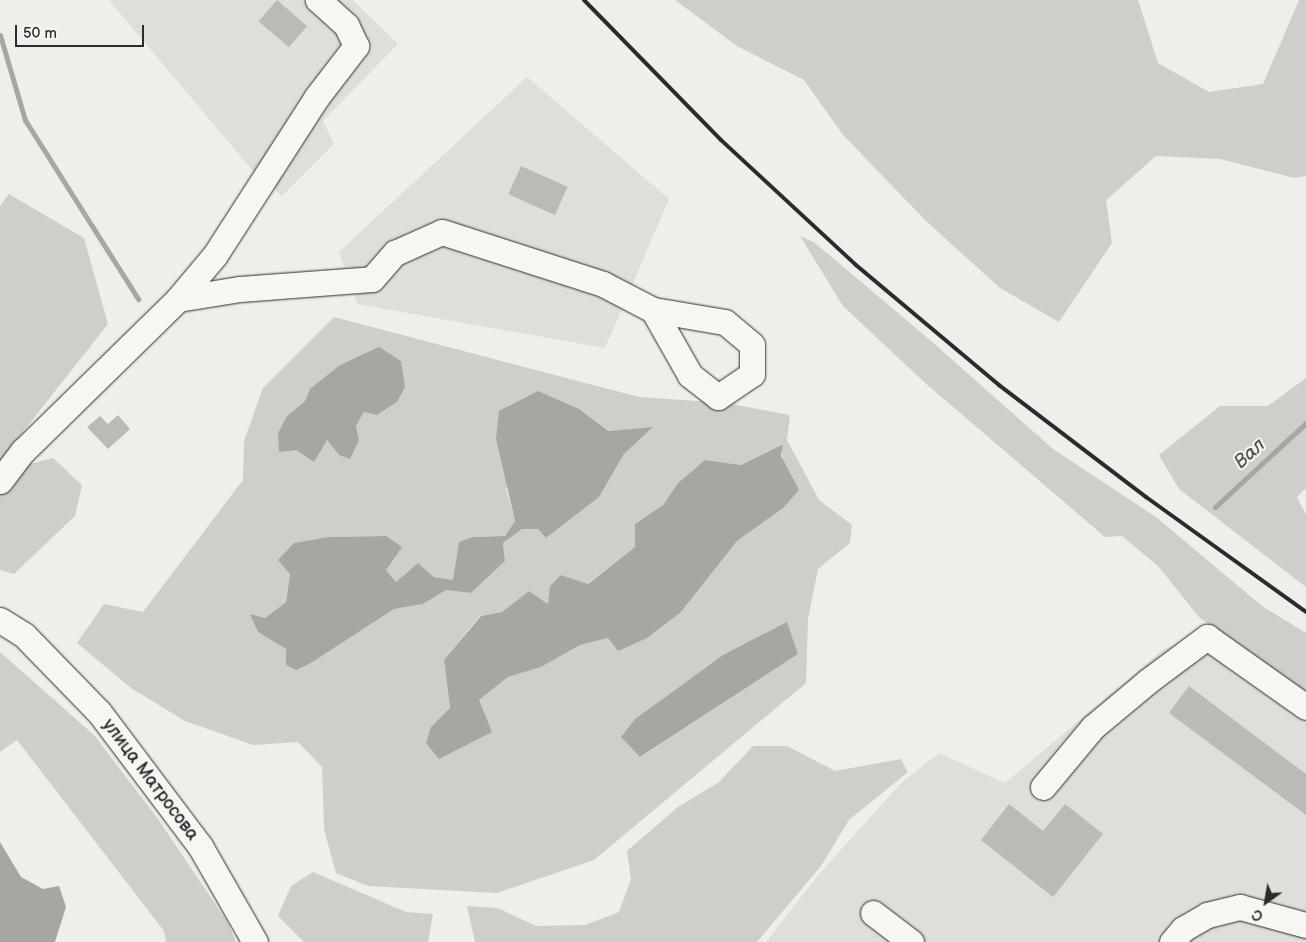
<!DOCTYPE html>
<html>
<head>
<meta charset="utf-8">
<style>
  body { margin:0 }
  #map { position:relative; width:1306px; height:942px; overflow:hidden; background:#eeeeea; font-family:"Balsamiq Sans",sans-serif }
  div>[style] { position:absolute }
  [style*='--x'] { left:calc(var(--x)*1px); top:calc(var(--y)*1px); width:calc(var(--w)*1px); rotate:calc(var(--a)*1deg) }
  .built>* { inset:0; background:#dededb }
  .green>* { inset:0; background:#cececa }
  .water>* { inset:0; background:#a6a6a3 }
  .stream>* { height:5px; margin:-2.5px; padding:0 2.5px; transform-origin:2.5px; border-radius:2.5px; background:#a6a6a3 }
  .building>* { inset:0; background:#babab7; transform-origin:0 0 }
  .roads { filter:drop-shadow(0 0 1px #2b2b2b) drop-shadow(0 0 1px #2b2b2b) }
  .minor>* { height:25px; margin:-12.5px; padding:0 12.5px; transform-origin:12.5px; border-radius:12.5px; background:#f6f6f2 }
  .rail>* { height:4px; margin:-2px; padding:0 2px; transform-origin:2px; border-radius:2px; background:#2b2b2b }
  span { translate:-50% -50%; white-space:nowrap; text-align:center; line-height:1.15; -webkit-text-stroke:4px #f6f6f2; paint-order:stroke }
  .street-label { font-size:18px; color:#2b2b2b }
  .water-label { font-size:19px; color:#565655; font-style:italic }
  .north { position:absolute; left:1241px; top:877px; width:50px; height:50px; -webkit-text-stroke:4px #f6f6f2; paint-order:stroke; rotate:212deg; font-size:14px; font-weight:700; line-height:20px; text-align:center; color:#2b2b2b }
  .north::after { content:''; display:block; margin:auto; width:18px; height:22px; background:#2b2b2b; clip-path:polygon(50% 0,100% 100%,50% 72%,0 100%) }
  .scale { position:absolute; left:15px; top:25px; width:129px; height:22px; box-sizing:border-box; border:2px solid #2b2b2b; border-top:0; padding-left:6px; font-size:15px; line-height:18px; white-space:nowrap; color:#2b2b2b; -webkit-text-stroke:4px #f6f6f2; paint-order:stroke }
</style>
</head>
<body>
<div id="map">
  <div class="built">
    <i style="clip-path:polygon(109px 0,353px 0,398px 44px,323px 121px,334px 144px,282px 196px,252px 170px)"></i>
    <i style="clip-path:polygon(527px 77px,669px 199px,605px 348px,357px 304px,339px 252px)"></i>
    <i style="clip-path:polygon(1196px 636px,1306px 717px,1306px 942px,766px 942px,820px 873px,902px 782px,939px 753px,1005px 783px,1164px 649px)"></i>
  </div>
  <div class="green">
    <i style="clip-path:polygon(675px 0,1138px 0,1158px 63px,1209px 92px,1263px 84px,1299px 0,1306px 0,1306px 176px,1294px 178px,1220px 159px,1156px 156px,1106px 200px,1112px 243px,1059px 322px,1000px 288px,927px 222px,843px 135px,804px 80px,737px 46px)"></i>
    <i style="clip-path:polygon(9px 194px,84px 238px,108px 324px,0 461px,0 206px)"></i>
    <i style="clip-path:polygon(800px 236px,815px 243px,930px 340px,1053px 449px,1156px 517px,1262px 606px,1306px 633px,1306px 696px,1199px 617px,1158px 566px,1122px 536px,1105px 537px,924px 382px,843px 306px)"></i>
    <i style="clip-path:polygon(evenodd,334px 317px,639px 397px,726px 403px,790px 415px,787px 440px,819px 500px,852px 525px,850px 543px,818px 569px,808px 619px,806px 683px,594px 860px,497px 893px,368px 886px,336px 873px,324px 829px,322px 767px,298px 742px,253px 745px,185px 721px,131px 688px,77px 643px,104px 604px,143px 612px,243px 480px,244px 441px,263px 388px,334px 317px,310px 389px,397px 402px,377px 415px,364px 412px,356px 426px,359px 440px,339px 455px,327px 440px,310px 457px,296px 450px,287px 416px,305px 401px,310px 389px,334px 317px,579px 409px,610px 431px,652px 428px,624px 454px,599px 497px,546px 538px,538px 529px,522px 529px,503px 543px,505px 561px,471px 593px,446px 590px,423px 604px,394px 609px,311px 663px,286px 665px,286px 649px,258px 632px,251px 614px,265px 618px,286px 602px,294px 543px,328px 537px,386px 536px,386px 570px,396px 582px,418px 563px,434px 577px,453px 581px,473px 537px,505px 536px,515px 521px,506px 488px,579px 409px,334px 317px,782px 444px,783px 508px,737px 541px,681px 612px,618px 651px,608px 638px,580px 645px,541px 667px,508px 677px,479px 700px,431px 727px,450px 709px,444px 660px,480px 616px,502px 612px,529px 591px,548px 604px,561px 575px,587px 584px,635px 547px,635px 524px,663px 505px,678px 483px,705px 460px,741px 465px,782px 444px,334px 317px,787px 623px,798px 654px,641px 757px,622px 737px,635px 719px,723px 655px,787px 623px)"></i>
    <i style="clip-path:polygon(1306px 378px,1306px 488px,1297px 497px,1306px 515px,1306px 587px,1179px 489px,1159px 455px,1220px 406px,1268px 406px)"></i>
    <i style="clip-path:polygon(53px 458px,82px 485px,75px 516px,14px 574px,0 570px,0 484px,12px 469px)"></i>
    <i style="clip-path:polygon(0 652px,94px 735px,158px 819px,228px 923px,236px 942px,166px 942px,164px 931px,17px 740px,0 752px)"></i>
    <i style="clip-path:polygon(753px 746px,787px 746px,835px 771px,901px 759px,908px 772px,849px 820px,821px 866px,757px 942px,475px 942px,467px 906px,498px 908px,536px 926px,585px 925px,619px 912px,631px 879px,627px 851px,678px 807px,719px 782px)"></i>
    <i style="clip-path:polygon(313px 872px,406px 912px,433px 914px,428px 942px,304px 942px,278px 916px,291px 886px)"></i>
  </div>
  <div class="water">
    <i style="clip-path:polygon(379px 347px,401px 361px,405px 387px,397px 402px,377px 415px,364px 412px,356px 426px,359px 440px,350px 459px,339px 455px,327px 440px,314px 462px,296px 450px,279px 452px,278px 433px,287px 416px,305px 401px,310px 389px,340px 365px)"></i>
    <i style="clip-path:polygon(538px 391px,579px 409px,609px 431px,653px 427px,624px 454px,599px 497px,546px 538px,538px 529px,522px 529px,503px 543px,505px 561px,471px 593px,446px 590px,423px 604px,394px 609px,311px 663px,296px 670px,286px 665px,286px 649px,258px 632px,250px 614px,265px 618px,286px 602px,290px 574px,278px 560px,294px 543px,328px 537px,386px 536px,402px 547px,386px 570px,396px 582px,418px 563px,434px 577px,453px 580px,459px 542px,473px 537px,505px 536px,515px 521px,496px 439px,499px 411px)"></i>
    <i style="clip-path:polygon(783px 444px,781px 456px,799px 490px,783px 508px,737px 541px,681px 612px,647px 638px,618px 651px,608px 638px,580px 645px,541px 667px,508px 677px,479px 700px,492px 732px,439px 759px,426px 743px,431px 727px,450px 708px,444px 660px,481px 616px,502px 612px,529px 591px,548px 604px,550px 586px,561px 575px,588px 584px,635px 547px,635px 524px,663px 505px,678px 483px,705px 460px,741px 465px)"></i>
    <i style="clip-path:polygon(787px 622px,798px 654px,640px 757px,621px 737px,635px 719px,723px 655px)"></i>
    <i style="clip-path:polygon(0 842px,21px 877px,43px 889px,59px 886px,66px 907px,55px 942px,0 942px)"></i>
  </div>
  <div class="stream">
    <i style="--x:0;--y:35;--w:89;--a:73.6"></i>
    <i style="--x:25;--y:120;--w:212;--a:57.7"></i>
    <i style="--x:1215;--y:507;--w:124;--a:-42.7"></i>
  </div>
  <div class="building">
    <i style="left:277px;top:0;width:40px;height:28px;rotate:41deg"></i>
    <i style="left:521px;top:166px;width:51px;height:31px;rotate:24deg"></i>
    <i style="clip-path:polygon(118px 415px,130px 429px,108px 449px,87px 427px,100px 416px,108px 424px)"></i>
    <i style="clip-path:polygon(1189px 686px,1306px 774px,1306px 815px,1169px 713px)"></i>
    <i style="clip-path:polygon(1009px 804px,1043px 831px,1065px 804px,1103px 834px,1053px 897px,981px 840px)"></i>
  </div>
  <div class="roads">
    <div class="minor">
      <i style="--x:178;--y:299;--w:63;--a:-9.2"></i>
      <i style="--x:240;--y:289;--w:132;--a:-4.3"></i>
      <i style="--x:372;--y:279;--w:35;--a:-49"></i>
      <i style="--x:395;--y:253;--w:51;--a:-24.1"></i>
      <i style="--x:442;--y:232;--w:169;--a:17.9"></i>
      <i style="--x:603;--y:284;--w:56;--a:27.5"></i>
      <i style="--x:653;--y:310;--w:73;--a:9.5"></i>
      <i style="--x:725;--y:322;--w:35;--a:40"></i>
      <i style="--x:752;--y:345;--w:29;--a:90"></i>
      <i style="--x:752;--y:374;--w:41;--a:145.9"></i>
      <i style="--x:718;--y:397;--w:36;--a:-142"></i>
      <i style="--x:690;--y:375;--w:75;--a:-119.6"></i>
      <i style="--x:0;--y:481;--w:38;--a:-53"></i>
      <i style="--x:23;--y:451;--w:217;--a:-44.4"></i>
      <i style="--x:178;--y:299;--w:57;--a:-49.9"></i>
      <i style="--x:215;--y:255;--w:187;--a:-57.2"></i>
      <i style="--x:316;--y:98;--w:66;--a:-52.4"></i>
      <i style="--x:356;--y:46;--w:23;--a:-115"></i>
      <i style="--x:346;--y:25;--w:38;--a:-138"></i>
      <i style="--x:0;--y:620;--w:28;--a:32"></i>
      <i style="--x:24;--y:635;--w:107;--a:45.8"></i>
      <i style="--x:99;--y:712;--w:168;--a:53"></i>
      <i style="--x:200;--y:846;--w:111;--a:60.2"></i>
      <i style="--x:1043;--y:787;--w:78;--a:-50.2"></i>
      <i style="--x:1093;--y:727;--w:72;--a:-39.9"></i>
      <i style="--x:1148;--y:681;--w:74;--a:-36.7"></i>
      <i style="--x:1207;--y:637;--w:121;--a:35.3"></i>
      <i style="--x:873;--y:913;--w:48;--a:37.3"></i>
      <i style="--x:1172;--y:942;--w:17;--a:-50"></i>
      <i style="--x:1183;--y:929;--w:28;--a:-30"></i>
      <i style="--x:1207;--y:915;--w:34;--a:-14"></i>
      <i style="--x:1240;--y:907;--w:68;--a:15.3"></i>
    </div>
  </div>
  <div class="rail">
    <i style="--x:584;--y:0;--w:196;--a:45.6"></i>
    <i style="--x:721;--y:140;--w:184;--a:42.8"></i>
    <i style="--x:856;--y:265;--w:187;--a:40"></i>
    <i style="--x:999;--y:385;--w:185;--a:37.3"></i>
    <i style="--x:1146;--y:497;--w:197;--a:35.7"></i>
  </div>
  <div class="street-label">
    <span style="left:150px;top:780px;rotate:53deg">улица Матросова</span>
  </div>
  <div class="water-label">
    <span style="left:1250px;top:454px;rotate:-42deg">Вал</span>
  </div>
  <div class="north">С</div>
  <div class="scale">50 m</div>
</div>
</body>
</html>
